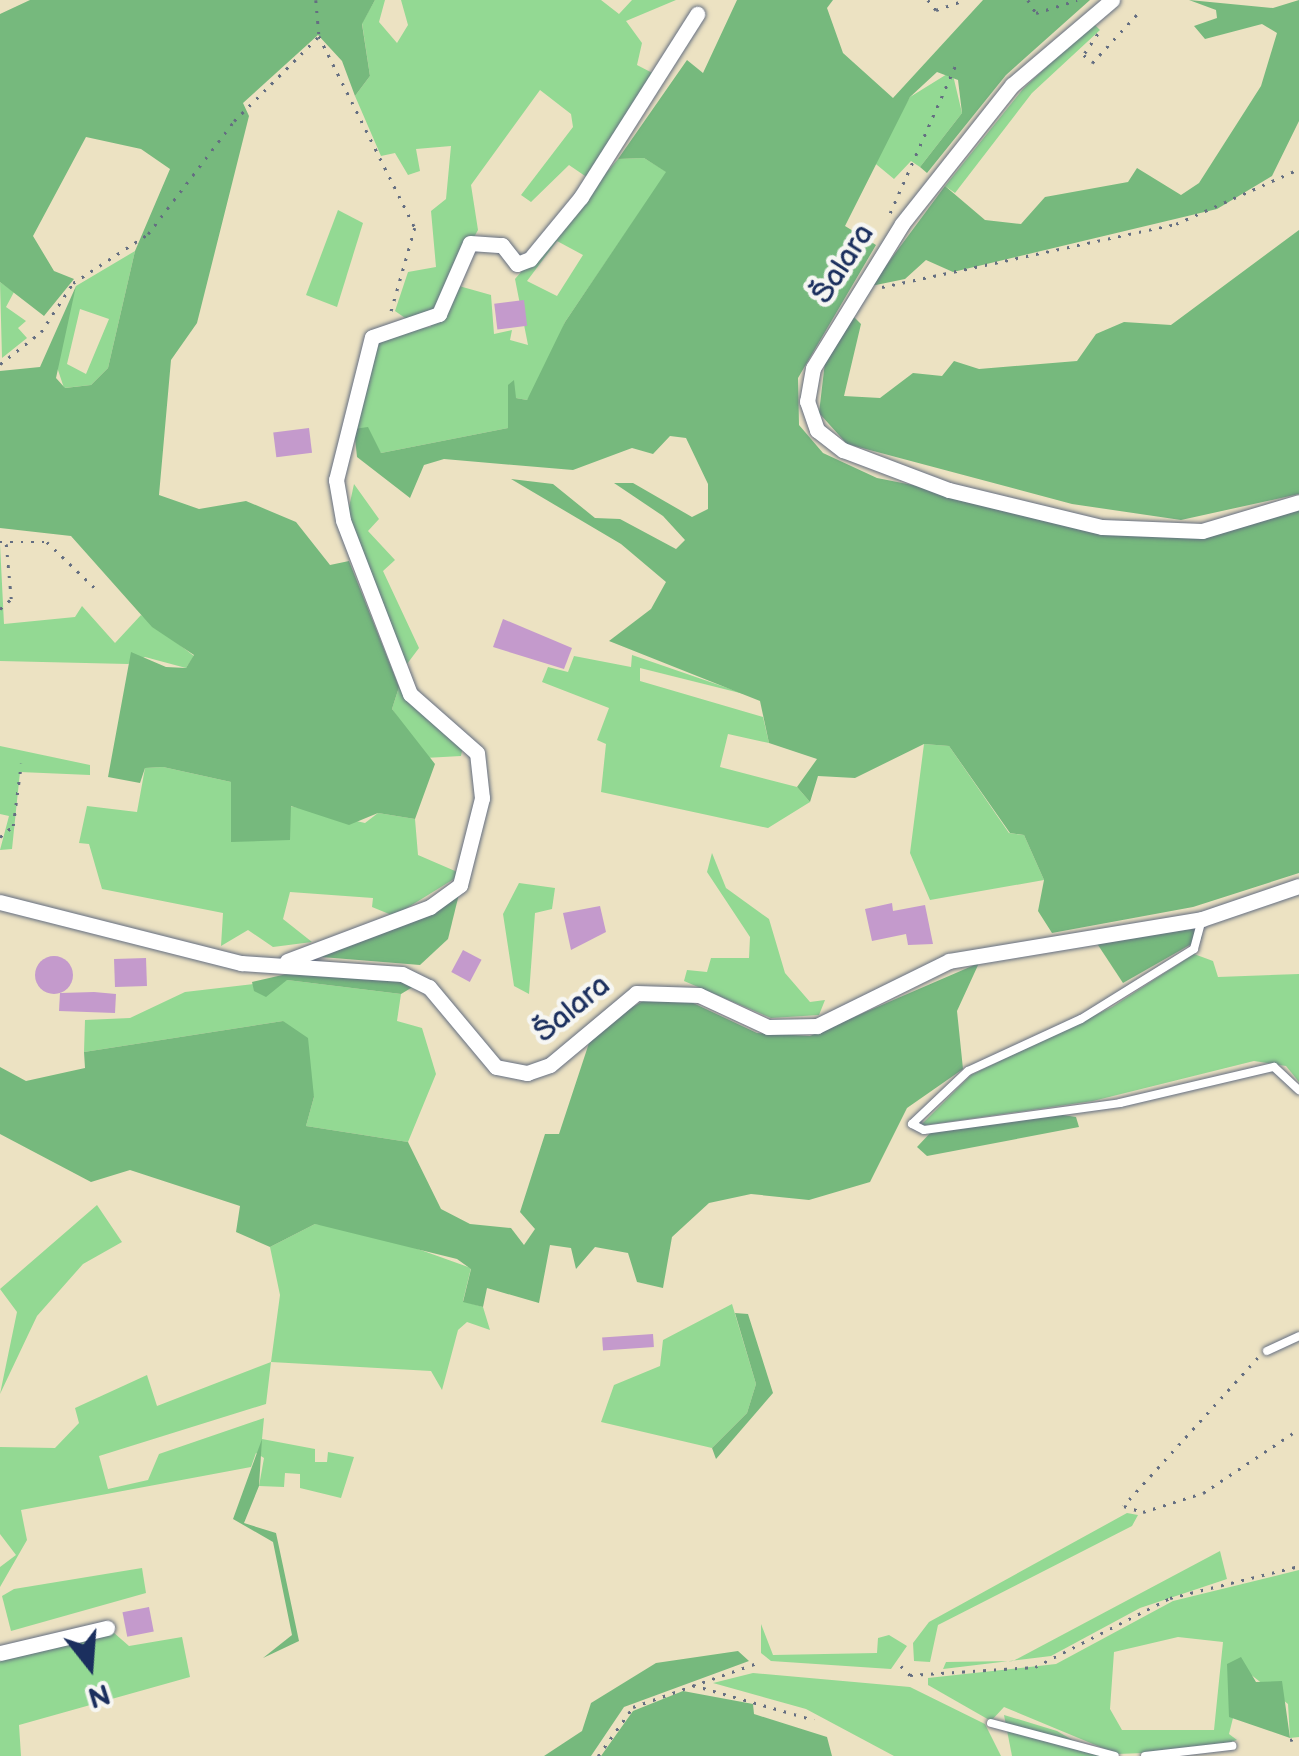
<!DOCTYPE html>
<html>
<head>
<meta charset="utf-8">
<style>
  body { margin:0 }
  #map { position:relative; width:1299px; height:1756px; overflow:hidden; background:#ece2c2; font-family:"Balsamiq Sans",sans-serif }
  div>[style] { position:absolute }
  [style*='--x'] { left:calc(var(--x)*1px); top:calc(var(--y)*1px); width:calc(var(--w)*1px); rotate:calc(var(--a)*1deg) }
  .green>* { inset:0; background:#93d993 }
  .forest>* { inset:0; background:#76b97d }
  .building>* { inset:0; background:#c49acc; transform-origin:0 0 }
  .round { border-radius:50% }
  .path>* { height:2.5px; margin-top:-1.25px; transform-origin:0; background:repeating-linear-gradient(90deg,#646e81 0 2.5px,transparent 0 10.5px) }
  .roads { filter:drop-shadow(0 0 2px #646e81) drop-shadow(0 0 2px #646e81) }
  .lane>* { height:8px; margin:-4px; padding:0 4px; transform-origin:4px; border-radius:4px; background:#fff }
  .street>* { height:15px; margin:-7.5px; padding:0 7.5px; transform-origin:7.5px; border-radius:7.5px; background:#fff }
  span { translate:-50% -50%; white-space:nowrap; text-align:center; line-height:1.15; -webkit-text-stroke:9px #f6f6f2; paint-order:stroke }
  .street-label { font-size:30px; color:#1b2f5e }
  .north { position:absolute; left:40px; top:1616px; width:100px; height:100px; -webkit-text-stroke:8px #f6f6f2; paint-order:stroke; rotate:163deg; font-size:28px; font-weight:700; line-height:40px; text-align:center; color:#1b2f5e }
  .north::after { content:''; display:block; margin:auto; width:35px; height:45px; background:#1b2f5e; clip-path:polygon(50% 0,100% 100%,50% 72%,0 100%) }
</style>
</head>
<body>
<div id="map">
  <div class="green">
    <i style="clip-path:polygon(375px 0,385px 0,379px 22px,397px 43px,408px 25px,401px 0,601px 0,619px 14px,632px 0,676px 0,626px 21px,642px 43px,637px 65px,664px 79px,588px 178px,569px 165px,531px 202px,521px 195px,573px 127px,571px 114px,540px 90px,471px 185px,478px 230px,431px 315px,408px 320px,395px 311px,408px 272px,436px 267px,431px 211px,446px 199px,451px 146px,416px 149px,420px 171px,408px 175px,395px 153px,381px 156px,355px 96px,370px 76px,362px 23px)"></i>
    <i style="clip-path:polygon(1093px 23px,1100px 30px,1032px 93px,955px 193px,945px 186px,1023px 89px)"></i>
    <i style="clip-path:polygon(952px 71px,962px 113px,920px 167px,911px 161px,894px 179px,871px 160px,910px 97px)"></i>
    <i style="clip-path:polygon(evenodd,644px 158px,667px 172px,565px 322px,547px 371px,527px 400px,516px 398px,508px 428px,381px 453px,354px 429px,375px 345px,389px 331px,430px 327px,459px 286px,491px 295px,494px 334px,512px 330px,510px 340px,528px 345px,515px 279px,618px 159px,644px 158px,557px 241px,583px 255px,557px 296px,527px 281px,557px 241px)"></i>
    <i style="clip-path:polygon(338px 210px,363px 223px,337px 307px,306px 295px)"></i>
    <i style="clip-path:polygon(evenodd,135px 251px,108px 368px,91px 385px,64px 388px,54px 358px,76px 286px,135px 251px,80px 309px,109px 319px,86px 374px,67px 364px,80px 309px)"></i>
    <i style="clip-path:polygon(0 282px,14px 292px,6px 307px,26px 321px,18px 328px,27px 338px,2px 358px)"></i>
    <i style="clip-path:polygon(354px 484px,379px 519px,368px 531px,395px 560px,383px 571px,419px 648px,404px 668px,348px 512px)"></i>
    <i style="clip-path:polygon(0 544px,4px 624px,75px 617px,82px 606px,115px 643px,141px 615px,194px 656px,186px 668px,145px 657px,128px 664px,0 661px)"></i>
    <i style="clip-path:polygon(632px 655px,748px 695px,640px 668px,640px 681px,763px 717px,769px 743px,728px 734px,720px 767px,797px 787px,810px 802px,768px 828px,601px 792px,606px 744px,597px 740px,609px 708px,542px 682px,548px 667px,568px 672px,574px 656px,631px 667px)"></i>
    <i style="clip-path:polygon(399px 687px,463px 745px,461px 756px,425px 758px,392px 709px)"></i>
    <i style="clip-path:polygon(924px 744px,949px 746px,1009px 833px,1024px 835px,1044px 880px,930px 900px,910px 853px)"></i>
    <i style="clip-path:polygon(0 746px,90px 765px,90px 775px,20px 772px,12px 849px,0 850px,9px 816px,0 814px)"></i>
    <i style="clip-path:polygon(163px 767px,231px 782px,231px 841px,290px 806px,365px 823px,378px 813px,415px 819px,418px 855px,462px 874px,394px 916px,372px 907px,373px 898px,290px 892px,283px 919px,312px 942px,273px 947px,248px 930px,221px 946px,223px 913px,102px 889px,89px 844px,79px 843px,87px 806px,137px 812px,145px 768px)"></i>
    <i style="clip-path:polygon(712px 853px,726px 888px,769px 919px,785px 973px,810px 1002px,825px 1000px,819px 1015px,771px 1018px,684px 981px,687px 970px,707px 972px,711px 958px,749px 958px,750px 937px,707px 872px)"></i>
    <i style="clip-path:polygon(519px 883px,555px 888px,552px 909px,535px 913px,529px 994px,514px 986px,503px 914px)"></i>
    <i style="clip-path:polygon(1194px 954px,1213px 961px,1218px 977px,1299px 974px,1299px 1082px,1286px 1066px,1254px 1061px,1093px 1101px,920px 1126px,971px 1075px,1112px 1007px)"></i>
    <i style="clip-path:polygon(287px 980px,401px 994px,397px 1021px,422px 1028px,436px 1074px,408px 1142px,306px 1126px,314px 1097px,283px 1021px,84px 1052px,85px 1020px,130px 1018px,185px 992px)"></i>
    <i style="clip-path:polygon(97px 1205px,122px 1242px,83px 1264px,37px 1316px,0 1394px,17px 1312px,0 1289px)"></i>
    <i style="clip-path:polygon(315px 1224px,362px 1229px,471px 1268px,463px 1301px,483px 1307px,490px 1330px,467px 1322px,458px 1330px,442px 1390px,431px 1371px,271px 1362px,266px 1404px,99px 1456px,108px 1489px,148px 1480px,159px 1454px,264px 1418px,262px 1439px,315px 1449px,315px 1462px,327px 1462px,328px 1452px,354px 1457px,341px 1498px,300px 1488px,300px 1474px,285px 1473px,284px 1487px,259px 1486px,264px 1458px,256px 1453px,251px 1467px,21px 1510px,27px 1540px,0 1587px,0 1567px,16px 1555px,0 1534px,0 1447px,55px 1448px,79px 1423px,75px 1408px,147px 1375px,157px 1406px,271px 1362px,280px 1295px,270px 1247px)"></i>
    <i style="clip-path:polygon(732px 1304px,756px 1384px,747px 1413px,712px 1448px,601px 1422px,614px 1385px,660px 1366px,663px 1340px)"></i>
    <i style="clip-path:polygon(1127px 1513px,1138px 1515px,1132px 1526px,938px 1625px,930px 1662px,914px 1661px,913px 1643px,929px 1622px)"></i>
    <i style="clip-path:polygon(1220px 1551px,1227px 1579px,1140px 1608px,1051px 1656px,943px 1669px,946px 1662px,1013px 1661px)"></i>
    <i style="clip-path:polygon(142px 1568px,146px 1593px,11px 1631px,2px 1596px,14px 1589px)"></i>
    <i style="clip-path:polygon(evenodd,1299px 1570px,1299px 1737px,1290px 1738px,1288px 1704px,1245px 1670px,1229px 1734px,1237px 1740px,1201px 1751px,1117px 1754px,1004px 1707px,991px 1721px,928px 1685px,928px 1678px,1056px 1664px,1173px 1601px,1299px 1570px,1178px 1637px,1223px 1642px,1214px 1730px,1122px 1730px,1110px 1709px,1114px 1652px,1178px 1637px)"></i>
    <i style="clip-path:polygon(761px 1624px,773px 1655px,877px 1653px,878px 1638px,889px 1635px,907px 1646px,891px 1669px,771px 1661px,761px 1653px)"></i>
    <i style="clip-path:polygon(113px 1632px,129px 1646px,182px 1637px,190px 1677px,19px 1725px,21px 1756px,0 1756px,0 1658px)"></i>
    <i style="clip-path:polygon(753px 1673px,910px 1687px,985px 1724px,1001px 1756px,894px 1756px,806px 1709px,713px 1683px)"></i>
    <i style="clip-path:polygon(1004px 1715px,1057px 1731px,1100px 1756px,1012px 1756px)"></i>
  </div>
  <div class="forest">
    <i style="clip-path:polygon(30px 0,375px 0,362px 24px,370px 76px,355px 96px,342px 61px,318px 35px,243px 103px,249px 116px,197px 323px,171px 360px,159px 495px,199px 509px,246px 501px,296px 522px,330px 565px,349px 561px,399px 687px,392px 709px,435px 764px,415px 819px,378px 813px,349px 825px,291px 806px,290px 840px,231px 842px,231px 782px,163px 767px,145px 768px,140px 783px,108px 777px,131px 652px,166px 667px,186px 668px,194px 655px,152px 627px,71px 536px,0 528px,0 371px,40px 367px,76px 286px,56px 378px,65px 388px,91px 385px,108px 368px,135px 251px,170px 169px,141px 149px,86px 137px,33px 236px,54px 271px,74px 279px,44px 316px,0 282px,0 14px)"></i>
    <i style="clip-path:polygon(737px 0,833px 0,827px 8px,843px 53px,893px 98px,983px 0,1090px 0,1006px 75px,927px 173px,920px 167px,962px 113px,958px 80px,937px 72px,910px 97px,845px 226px,876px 245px,798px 378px,799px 425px,823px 453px,877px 478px,1173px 536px,1299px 507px,1299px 873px,1193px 907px,1052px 933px,1038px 911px,1044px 880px,1024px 835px,1010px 833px,949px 746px,924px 744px,855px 778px,818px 776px,810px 802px,797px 787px,817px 759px,769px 743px,760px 701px,609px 641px,651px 609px,666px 582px,621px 544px,511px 479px,553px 484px,595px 518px,620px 519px,676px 549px,685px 540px,663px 516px,614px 483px,633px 483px,692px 517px,708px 509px,708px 484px,686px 438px,670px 436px,653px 454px,632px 448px,573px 470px,444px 459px,424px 465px,410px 498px,357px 457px,354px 429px,368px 427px,381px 453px,508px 428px,508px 385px,514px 380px,516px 398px,527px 400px,565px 322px,666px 172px,644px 158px,618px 159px,687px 60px,703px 73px)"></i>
    <i style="clip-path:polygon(1189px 0,1273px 8px,1299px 0,1299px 121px,1272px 176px,1217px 209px,953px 272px,926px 260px,905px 279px,871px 286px,945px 186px,985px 220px,1021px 224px,1045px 197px,1128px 182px,1137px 168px,1181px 195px,1199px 183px,1261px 86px,1277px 33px,1262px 24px,1205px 39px,1194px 26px,1217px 18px,1216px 10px)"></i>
    <i style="clip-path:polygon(1299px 230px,1299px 494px,1181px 520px,1072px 504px,847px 444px,819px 413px,825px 362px,852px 315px,861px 324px,844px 396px,880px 398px,913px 373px,942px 376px,954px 361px,979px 369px,1077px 361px,1096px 334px,1124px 322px,1171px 325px)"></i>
    <i style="clip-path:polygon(459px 894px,448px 939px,420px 965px,309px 956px)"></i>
    <i style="clip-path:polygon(1200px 928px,1202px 938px,1123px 983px,1096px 942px)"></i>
    <i style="clip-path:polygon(979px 963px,957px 1011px,963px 1069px,907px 1108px,870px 1182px,809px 1200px,751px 1194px,709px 1203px,672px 1237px,663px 1288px,637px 1282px,628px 1253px,595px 1247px,576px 1269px,571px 1248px,550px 1245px,539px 1303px,487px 1288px,483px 1307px,463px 1302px,471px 1269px,457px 1259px,315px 1224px,270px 1247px,236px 1232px,240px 1206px,130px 1170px,91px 1182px,0 1134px,0 1067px,26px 1081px,85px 1068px,84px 1052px,283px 1021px,308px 1038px,314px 1097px,306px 1126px,408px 1142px,441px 1209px,470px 1224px,511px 1228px,524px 1245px,535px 1229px,520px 1212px,545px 1134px,559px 1134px,589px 1043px,618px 1015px,645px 1000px,691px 1002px,757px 1033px,810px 1036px)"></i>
    <i style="clip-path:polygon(291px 973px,374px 976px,416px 985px,401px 994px,287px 980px,266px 997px,254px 991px,252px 982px)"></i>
    <i style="clip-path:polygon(1050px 1113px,1076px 1117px,1079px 1127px,927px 1156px,917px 1147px,932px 1131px)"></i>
    <i style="clip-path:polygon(735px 1313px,748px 1314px,773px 1393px,716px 1459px,712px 1448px,747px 1413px,756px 1384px)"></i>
    <i style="clip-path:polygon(262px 1439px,259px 1486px,244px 1523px,276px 1533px,299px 1641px,263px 1658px,292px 1635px,273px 1542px,233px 1519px)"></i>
    <i style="clip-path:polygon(738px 1651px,749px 1661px,624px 1707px,591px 1756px,544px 1756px,582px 1731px,591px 1703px,656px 1663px)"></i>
    <i style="clip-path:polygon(1241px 1657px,1256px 1682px,1282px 1681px,1290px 1738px,1229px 1717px,1227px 1664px)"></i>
    <i style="clip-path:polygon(683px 1691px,753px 1704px,754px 1714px,827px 1737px,832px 1756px,601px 1756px,633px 1711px)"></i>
  </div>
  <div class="building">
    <i style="left:524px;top:300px;width:26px;height:30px;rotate:83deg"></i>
    <i style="left:309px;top:428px;width:25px;height:36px;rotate:83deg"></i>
    <i style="clip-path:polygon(503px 619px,572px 648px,564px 669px,493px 647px)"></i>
    <i style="clip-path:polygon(892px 903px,893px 911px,925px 905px,933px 944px,908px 945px,906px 934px,872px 941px,865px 909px)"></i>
    <i style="clip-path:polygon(600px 906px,606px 932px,571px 950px,563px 913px)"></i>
    <i style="left:463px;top:950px;width:21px;height:25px;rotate:28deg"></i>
    <i class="round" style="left:35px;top:956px;width:38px;height:38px"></i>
    <i style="left:146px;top:958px;width:28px;height:32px;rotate:88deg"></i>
    <i style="clip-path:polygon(94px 992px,116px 994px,115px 1013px,59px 1011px,60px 993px)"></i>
    <i style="left:653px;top:1334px;width:13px;height:51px;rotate:86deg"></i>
    <i style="left:149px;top:1607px;width:25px;height:27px;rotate:79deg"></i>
  </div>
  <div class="path">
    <i style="--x:316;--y:0;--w:36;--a:85"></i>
    <i style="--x:319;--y:36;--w:215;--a:63.4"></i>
    <i style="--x:415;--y:228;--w:91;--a:105.9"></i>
    <i style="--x:928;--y:0;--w:13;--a:51"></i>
    <i style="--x:936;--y:10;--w:31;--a:-19"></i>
    <i style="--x:1028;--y:0;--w:15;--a:58"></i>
    <i style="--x:1036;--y:13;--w:43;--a:-17.6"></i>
    <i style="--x:1098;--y:34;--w:25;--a:124"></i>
    <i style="--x:1084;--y:55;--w:11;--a:45"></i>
    <i style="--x:1092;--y:63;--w:71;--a:-47.3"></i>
    <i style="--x:890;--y:213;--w:163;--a:-66.1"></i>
    <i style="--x:882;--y:287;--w:301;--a:-12.1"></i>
    <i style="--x:1176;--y:224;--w:135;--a:-24.1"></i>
    <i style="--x:0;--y:364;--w:52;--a:-38"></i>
    <i style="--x:41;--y:332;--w:59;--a:-56.9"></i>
    <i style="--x:73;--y:283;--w:90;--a:-33.2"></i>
    <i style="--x:148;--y:234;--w:142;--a:-52.7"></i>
    <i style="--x:234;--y:121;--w:120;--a:-45"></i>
    <i style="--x:0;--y:542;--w:47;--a:0"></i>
    <i style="--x:47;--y:542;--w:68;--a:43.8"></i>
    <i style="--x:0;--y:609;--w:15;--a:-42"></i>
    <i style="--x:11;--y:599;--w:55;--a:-95.2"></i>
    <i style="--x:0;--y:837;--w:17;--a:-40"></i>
    <i style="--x:13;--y:826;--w:63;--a:-82.6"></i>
    <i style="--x:1258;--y:1358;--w:200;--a:132.2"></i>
    <i style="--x:1124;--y:1506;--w:20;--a:18"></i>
    <i style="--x:1143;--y:1512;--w:63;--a:-17.6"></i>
    <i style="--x:1203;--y:1493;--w:115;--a:-33.7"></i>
    <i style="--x:901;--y:1666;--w:13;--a:45"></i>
    <i style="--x:910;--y:1675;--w:125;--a:-3.7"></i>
    <i style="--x:1035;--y:1667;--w:152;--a:-27.1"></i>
    <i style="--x:1170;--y:1598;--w:133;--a:-13.9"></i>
    <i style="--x:693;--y:1685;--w:126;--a:16.1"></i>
    <i style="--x:1290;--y:1740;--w:9;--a:-13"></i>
    <i style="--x:598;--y:1756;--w:60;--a:-54.5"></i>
    <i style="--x:633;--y:1707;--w:135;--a:-19.5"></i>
  </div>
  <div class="roads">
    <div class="lane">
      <i style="--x:1202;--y:919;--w:31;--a:105"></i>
      <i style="--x:1194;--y:949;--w:133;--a:148.2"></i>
      <i style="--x:1081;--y:1019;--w:124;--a:155.3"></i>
      <i style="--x:968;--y:1071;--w:77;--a:136.6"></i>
      <i style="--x:912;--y:1124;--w:13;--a:27"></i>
      <i style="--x:924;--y:1130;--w:198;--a:-7.8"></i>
      <i style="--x:1120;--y:1103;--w:158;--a:-13.2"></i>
      <i style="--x:1274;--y:1067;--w:34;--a:43"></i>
      <i style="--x:1267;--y:1351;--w:35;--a:-25"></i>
      <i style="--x:991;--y:1723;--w:128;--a:14.9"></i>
      <i style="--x:1145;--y:1756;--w:88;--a:-6.6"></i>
    </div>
    <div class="street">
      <i style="--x:1112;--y:0;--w:131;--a:139.6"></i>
      <i style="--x:1012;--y:85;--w:177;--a:128.4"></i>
      <i style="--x:902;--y:224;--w:169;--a:121.7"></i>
      <i style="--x:813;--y:368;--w:34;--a:100"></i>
      <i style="--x:807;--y:401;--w:31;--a:71"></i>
      <i style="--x:817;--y:430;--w:33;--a:38"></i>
      <i style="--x:843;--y:450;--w:113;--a:20.7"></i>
      <i style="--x:949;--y:490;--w:157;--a:13.6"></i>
      <i style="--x:1102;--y:527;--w:100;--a:2.3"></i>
      <i style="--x:1202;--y:531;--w:101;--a:-16.6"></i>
      <i style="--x:0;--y:902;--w:249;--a:14.2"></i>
      <i style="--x:241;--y:963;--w:161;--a:3.9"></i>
      <i style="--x:402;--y:974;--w:30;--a:26"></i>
      <i style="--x:429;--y:987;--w:104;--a:50.1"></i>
      <i style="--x:496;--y:1067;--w:32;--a:11"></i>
      <i style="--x:527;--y:1073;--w:24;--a:-19"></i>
      <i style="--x:550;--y:1065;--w:112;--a:-39.9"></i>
      <i style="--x:636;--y:993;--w:63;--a:1.8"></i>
      <i style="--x:699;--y:995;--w:76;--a:24.9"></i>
      <i style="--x:768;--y:1027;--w:49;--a:-1.2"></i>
      <i style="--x:817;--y:1026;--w:147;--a:-26.2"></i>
      <i style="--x:949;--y:961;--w:256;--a:-9.4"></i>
      <i style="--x:1202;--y:919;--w:102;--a:-18.8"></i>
      <i style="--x:287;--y:961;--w:153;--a:-20.7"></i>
      <i style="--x:430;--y:907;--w:37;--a:-36"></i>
      <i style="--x:460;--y:885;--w:90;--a:-75.8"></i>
      <i style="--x:482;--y:798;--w:45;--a:-96.3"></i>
      <i style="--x:477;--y:753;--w:89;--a:-138.6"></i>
      <i style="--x:410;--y:694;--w:186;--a:-111.1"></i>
      <i style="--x:343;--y:520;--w:41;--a:-99.9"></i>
      <i style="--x:336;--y:480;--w:147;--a:-75.9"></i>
      <i style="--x:372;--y:337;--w:71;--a:-18.9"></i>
      <i style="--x:439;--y:314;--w:77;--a:-66.4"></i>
      <i style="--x:470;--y:243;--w:32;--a:4"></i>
      <i style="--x:502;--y:245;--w:24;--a:52"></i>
      <i style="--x:517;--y:264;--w:14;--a:-21"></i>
      <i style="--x:530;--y:259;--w:80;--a:-50.6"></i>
      <i style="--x:581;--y:197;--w:217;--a:-57.6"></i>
      <i style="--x:0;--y:1653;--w:110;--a:-13.2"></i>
    </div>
  </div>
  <div class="street-label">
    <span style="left:843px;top:264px;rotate:-57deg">Šalara</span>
    <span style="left:572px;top:1009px;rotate:-39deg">Šalara</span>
  </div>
  <div class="north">N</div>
</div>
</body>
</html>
